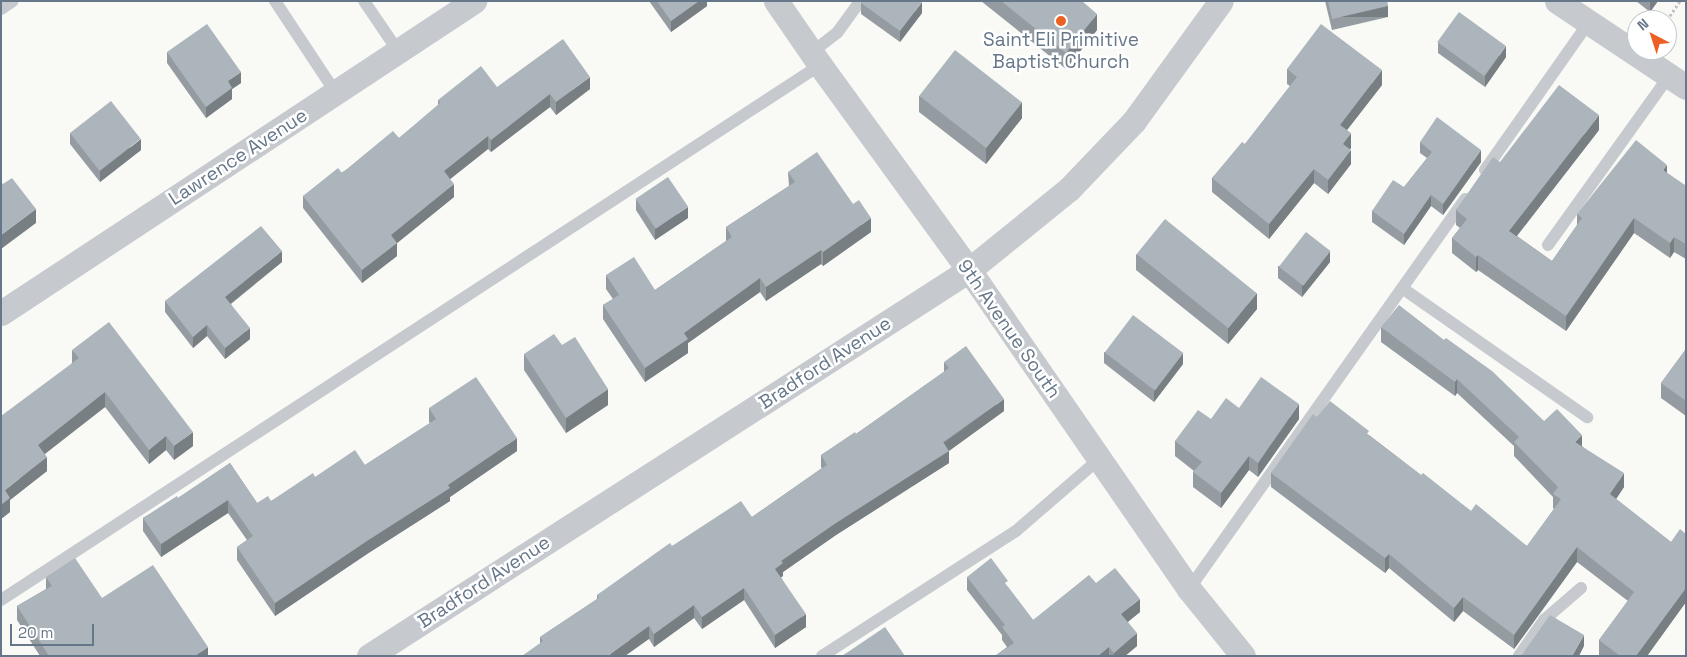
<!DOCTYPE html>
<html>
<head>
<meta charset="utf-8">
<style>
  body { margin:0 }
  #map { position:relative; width:1687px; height:657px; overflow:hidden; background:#f9f9f6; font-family:"Space Grotesk",sans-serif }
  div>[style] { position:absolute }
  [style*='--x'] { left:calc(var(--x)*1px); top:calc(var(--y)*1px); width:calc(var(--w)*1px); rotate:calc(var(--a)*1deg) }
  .path>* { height:3px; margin-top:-1.5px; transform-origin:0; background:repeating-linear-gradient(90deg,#bfc2c4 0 2.5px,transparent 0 5px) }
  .service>* { height:12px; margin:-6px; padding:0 6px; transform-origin:6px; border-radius:6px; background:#c6cace }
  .minor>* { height:25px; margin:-12.5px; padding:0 12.5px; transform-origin:12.5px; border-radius:12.5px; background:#c6cace }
  .wall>* { inset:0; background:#949ca1 }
  .shaded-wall>* { inset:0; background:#787f83; transform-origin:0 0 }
  .building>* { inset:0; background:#acb5bb; transform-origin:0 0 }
  .dots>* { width:14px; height:14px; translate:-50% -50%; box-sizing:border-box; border:2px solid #fff; border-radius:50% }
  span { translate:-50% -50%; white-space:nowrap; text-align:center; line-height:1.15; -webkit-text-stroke:5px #fff; paint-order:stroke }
  .poi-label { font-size:19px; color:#667789 }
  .street-label { font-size:19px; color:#667789 }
  .frame { position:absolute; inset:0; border:2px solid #667789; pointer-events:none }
  .north { position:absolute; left:1627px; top:10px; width:50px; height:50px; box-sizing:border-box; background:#fff; border:1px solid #c2c9d0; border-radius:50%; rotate:320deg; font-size:14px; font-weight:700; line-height:20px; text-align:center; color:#667789 }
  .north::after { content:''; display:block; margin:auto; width:18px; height:22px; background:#ec6023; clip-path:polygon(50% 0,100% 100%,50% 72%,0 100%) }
  .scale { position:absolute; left:10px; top:624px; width:84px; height:22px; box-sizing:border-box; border:2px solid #667789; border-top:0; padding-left:6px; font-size:15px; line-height:18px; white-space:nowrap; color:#667789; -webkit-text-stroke:4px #fff; paint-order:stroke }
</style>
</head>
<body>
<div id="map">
  <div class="path">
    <i style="--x:1667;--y:20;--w:23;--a:-56"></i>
  </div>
  <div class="service">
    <i style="--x:275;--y:1;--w:110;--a:56.5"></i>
    <i style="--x:364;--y:1;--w:60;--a:55.8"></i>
    <i style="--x:1;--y:9;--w:14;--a:-34"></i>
    <i style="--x:811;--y:53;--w:33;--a:-38"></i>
    <i style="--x:837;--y:33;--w:39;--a:-54"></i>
    <i style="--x:1485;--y:170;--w:181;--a:-54.9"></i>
    <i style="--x:1548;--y:245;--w:208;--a:-54.4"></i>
    <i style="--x:1402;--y:288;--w:226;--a:34.9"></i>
    <i style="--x:1189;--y:589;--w:478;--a:-54.7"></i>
    <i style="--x:1;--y:600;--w:978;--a:-33.15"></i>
    <i style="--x:822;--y:656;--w:231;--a:-32.8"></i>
    <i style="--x:1016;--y:531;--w:110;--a:-40.9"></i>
    <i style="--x:1519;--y:656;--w:44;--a:-55.2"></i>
    <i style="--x:1544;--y:620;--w:49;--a:-40.9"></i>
  </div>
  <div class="minor">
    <i style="--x:776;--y:1;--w:78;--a:55.5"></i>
    <i style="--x:820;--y:65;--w:253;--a:54"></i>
    <i style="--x:969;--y:270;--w:388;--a:55.4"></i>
    <i style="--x:1189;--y:589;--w:86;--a:51.1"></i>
    <i style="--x:1557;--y:1;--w:155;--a:33.7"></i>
    <i style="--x:1;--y:313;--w:567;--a:-33.41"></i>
    <i style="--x:369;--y:656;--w:713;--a:-32.75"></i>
    <i style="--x:969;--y:270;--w:129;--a:-39"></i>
    <i style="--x:1069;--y:189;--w:94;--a:-46.3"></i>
    <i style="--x:1134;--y:121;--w:148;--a:-54.1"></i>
  </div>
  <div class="wall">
    <i style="clip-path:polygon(649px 1px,707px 1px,707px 6px,671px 32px)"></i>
    <i style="clip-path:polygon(981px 1px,1082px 1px,1097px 30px,1066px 69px)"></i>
    <i style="clip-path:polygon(1325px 1px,1387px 1px,1388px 17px,1332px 30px)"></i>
    <i style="clip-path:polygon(1636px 1px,1658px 1px,1650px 12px)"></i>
    <i style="clip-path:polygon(861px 3px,922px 13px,900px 42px,861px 14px)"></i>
    <i style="clip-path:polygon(1438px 42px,1506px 57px,1485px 87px,1438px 53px)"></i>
    <i style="clip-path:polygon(167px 52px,241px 83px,232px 89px,232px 99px,206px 118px,167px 63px)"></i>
    <i style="clip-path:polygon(1287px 69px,1382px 85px,1347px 130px,1351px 148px,1350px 149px,1351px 164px,1328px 194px,1314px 183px,1269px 239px,1212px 192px,1212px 178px,1245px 144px,1290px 86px,1287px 84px)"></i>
    <i style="clip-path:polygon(590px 89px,556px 115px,550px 107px,491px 152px,488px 149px,450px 179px,454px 197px,397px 243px,397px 256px,362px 283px,303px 208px,303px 196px,399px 138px,438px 106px,438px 100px)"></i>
    <i style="clip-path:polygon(919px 96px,1022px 118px,986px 164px,919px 112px)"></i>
    <i style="clip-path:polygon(1599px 130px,1517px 236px,1552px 261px,1577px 225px,1577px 214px,1667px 173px,1686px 186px,1686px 259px,1674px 252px,1670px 258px,1634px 233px,1566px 331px,1478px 270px,1476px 272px,1452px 253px,1452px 238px,1460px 228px,1456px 225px,1456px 210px,1500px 162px)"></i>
    <i style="clip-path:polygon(70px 133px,141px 150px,100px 182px,70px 144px)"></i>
    <i style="clip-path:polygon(1420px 142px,1481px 162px,1443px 215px,1431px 206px,1404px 245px,1372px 222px,1372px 211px,1404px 187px,1427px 158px,1420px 153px)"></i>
    <i style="clip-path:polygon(788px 172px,871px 232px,823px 266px,821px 264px,766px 301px,760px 292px,688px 343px,688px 353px,645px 382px,603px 319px,603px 305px,613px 299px,606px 289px,606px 275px,655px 290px,726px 241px,726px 227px,789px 186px)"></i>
    <i style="clip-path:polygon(636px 199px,688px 218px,655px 240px,636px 210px)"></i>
    <i style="clip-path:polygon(1136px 254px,1257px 309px,1228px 344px,1136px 270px)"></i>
    <i style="clip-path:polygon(282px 262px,231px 304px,250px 339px,225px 359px,207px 336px,193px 348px,165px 312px,165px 301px)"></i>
    <i style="clip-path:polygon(1330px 262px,1302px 297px,1278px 278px,1278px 266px)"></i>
    <i style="clip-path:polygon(1381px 327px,1544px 421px,1582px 446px,1624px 487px,1616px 499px,1671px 542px,1686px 534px,1686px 602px,1647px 656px,1601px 656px,1599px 655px,1599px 640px,1628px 601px,1577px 562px,1514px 649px,1463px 611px,1454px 622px,1389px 568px,1385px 573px,1271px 487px,1271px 473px,1317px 417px,1369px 435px,1421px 475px,1471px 511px,1527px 546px,1554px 509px,1553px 508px,1553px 497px,1514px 456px,1514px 446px,1457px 393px,1455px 396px,1381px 342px)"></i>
    <i style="clip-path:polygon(1686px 349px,1686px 416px,1661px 398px,1661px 383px)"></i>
    <i style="clip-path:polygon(72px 350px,193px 446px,174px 460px,166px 450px,149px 464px,105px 407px,45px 454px,47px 471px,10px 500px,10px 512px,1px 519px,72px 363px)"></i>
    <i style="clip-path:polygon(1104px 352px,1183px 364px,1154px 402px,1104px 363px)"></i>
    <i style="clip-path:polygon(524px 354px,608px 405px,566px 433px,524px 370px)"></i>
    <i style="clip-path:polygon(944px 362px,1004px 411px,949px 451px,949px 463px,836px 535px,783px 572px,783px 576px,781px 577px,806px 627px,775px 648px,744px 600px,702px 629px,694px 618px,654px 647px,649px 639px,540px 643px,540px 637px,597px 599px,597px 595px,672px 546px,752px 517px,822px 468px,821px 467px,821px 455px,856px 434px,944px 372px)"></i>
    <i style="clip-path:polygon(429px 408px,517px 451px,450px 497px,450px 501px,367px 554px,275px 616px,237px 560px,237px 547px,247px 540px,228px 513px,161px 557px,143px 531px,143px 518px,178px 498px,230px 463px,257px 503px,271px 501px,315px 477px,365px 465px,430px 423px,429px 422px)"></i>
    <i style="clip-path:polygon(1239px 408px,1299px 419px,1258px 477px,1249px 470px,1221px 508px,1193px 487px,1193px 472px,1194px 471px,1175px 456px,1175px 441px,1211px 419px)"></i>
    <i style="clip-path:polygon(46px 577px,102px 598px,208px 656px,40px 656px,17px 620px,17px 606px,46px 589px)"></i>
    <i style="clip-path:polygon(967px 577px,1008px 587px,1033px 620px,1096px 583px,1140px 612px,1128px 622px,1137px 646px,1125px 656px,995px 656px,1007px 647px,1002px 640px,1002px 635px,967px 590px)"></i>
  </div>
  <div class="shaded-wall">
    <i style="clip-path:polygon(699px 1px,707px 1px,707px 6px,671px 32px,671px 21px)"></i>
    <i style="clip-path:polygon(1650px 1px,1658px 1px,1650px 12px)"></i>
    <i style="clip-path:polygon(922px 2px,922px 13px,900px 42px,900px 31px)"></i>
    <i style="left:1388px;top:6px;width:11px;height:57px;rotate:90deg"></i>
    <i style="clip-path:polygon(1097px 14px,1097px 30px,1066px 69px,1066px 53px)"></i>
    <i style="clip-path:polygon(1506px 46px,1506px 57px,1485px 87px,1485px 76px)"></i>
    <i style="clip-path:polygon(1382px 70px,1382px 85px,1340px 139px,1340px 125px)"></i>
    <i style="clip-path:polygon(241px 72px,241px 83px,232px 89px,232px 99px,206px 118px,206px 107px,228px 81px)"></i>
    <i style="clip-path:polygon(590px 77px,590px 89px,556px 115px,556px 102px)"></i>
    <i style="clip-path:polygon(550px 94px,550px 107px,491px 152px,491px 140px)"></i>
    <i style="clip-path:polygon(1022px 102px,1022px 118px,986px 164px,986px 148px)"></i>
    <i style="clip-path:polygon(1599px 115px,1599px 130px,1509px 246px,1509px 231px)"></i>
    <i style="clip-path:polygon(1351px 133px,1351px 148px,1343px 158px,1343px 144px)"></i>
    <i style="clip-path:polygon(488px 136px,488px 149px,444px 184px,444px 171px)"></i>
    <i style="clip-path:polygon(141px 139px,141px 150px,100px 182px,100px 171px)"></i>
    <i style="clip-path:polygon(1351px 150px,1351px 164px,1328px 194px,1328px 180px)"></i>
    <i style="clip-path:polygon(1481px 150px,1481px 162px,1443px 215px,1443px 204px)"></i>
    <i style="clip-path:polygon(1667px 165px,1667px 180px,1663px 170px)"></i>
    <i style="clip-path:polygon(1314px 169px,1314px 183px,1269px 239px,1269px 224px)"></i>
    <i style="clip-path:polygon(454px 184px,454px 197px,391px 248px,391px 235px)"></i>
    <i style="clip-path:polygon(1431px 195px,1431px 206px,1404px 245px,1404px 234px)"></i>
    <i style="clip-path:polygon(688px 207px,688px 218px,655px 240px,655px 229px)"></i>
    <i style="clip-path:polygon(36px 209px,36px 223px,1px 249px,1px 235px)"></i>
    <i style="clip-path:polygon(871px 218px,871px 232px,823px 266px,823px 252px)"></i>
    <i style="clip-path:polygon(1634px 218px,1634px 233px,1566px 331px,1566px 316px)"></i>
    <i style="clip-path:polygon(1674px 237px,1674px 252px,1670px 258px,1670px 243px)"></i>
    <i style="clip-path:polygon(397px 243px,397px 256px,362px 283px,362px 270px)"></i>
    <i style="clip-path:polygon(821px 250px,821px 264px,766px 301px,766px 287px)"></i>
    <i style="clip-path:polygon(282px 251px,282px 262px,225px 308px,225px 297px)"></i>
    <i style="clip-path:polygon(1330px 251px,1330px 262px,1302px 297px,1302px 286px)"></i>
    <i style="clip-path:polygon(1478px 255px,1478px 270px,1476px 272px,1476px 257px)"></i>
    <i style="clip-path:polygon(760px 278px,760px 292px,688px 343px,688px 353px,645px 382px,645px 368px,684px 333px)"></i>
    <i style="clip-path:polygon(1257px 293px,1257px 309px,1228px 344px,1228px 328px)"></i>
    <i style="clip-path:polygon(207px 325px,207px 336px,193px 348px,193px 337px)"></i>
    <i style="clip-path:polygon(250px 328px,250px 339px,225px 359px,225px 348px)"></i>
    <i style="clip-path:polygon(1183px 353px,1183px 364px,1154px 402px,1154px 391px)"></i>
    <i style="clip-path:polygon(1457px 379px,1457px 393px,1455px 396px,1455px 382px)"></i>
    <i style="clip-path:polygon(608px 389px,608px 405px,566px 433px,566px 418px)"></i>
    <i style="clip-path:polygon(105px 392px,105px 407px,38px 459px,38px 445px)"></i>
    <i style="clip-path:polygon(1004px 399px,1004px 411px,946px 453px,949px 451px,949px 463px,836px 535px,783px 572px,783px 576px,775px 581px,775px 569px,781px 561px)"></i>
    <i style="clip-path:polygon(1299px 404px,1299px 419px,1258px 477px,1258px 463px)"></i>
    <i style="clip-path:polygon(193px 432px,193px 446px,174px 460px,174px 446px)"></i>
    <i style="clip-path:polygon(1582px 435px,1582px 449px,1575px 442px)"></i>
    <i style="clip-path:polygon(166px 436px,166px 450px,149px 464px,149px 450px)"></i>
    <i style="clip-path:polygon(517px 438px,517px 451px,450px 497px,450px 501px,367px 554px,275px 616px,275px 603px)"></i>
    <i style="clip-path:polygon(1249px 456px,1249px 470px,1221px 508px,1221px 493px)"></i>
    <i style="clip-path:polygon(47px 457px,47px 471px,10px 500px,10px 512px,1px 519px,1px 505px,5px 490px)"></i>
    <i style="clip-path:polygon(1624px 473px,1624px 487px,1610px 508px,1610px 494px)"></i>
    <i style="clip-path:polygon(228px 500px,228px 513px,161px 557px,161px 544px)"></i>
    <i style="clip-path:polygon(1577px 547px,1577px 562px,1514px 649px,1514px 635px)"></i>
    <i style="clip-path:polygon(1389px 554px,1389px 568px,1385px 573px,1385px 558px)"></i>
    <i style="clip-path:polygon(744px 588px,744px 600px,702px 629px,702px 617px)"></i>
    <i style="clip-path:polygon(1686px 588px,1686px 602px,1647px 656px,1636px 656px)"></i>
    <i style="clip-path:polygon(1463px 597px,1463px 611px,1454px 622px,1454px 608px)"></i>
    <i style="clip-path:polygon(1140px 599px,1140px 612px,1121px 627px,1121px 614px)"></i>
    <i style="clip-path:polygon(694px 605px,694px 618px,654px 647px,654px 634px)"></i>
    <i style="clip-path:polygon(806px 614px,806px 627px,775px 648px,775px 635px)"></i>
    <i style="clip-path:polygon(649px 626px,649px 639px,625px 656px,610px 656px,610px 654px)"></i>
    <i style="clip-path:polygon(1137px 633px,1137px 646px,1125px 656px,1114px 656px,1114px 653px)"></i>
    <i style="clip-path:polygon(1584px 635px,1584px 646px,1579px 656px,1572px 656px)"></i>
    <i style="clip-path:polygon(208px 647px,208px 656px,195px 656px)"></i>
    <i style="clip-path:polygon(1109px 647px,1109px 656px,1098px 656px)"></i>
  </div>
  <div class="building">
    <i style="clip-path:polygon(657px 1px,699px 1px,671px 21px)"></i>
    <i style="clip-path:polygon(862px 1px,921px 1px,922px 2px,900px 31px,861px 3px)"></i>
    <i style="clip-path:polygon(1001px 1px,1082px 1px,1097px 14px,1066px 53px)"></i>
    <i style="clip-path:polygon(1328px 1px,1387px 1px,1388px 6px,1332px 19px)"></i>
    <i style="left:1459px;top:12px;width:58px;height:37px;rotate:36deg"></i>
    <i style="clip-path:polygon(207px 24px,241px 72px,228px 81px,232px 88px,206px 107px,167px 52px)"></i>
    <i style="clip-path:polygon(1321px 24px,1382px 70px,1340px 125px,1351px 133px,1343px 144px,1351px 150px,1328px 180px,1314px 169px,1269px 224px,1212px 178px,1242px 142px,1245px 144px,1297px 77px,1287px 69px)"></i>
    <i style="clip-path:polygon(563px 39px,590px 77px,556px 102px,550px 94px,491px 140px,488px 136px,444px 171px,454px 184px,391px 235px,397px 243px,362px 270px,303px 196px,338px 168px,342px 173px,393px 131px,399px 138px,440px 103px,438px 100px,481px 66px,497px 87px)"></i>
    <i style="left:955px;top:50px;width:85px;height:58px;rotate:38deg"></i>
    <i style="clip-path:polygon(1559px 85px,1599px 115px,1509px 231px,1552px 261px,1582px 218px,1577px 214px,1636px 140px,1667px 165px,1663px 170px,1686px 186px,1686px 244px,1674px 237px,1670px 243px,1634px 218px,1566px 316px,1478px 255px,1476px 257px,1452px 238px,1467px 219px,1456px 210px,1493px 157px,1500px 162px)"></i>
    <i style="left:111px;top:101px;width:48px;height:52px;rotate:52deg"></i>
    <i style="clip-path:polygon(1437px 117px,1481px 150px,1443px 204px,1431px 195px,1404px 234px,1372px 211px,1393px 180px,1404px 187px,1432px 152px,1420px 142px)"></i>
    <i style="clip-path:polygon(817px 152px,853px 204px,859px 200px,871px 218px,823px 252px,821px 250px,766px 287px,760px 278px,684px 333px,688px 339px,645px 368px,603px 305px,619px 295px,606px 275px,634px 257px,655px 290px,732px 237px,726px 227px,795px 182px,788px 172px)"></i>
    <i style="left:668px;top:177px;width:36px;height:39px;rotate:56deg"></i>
    <i style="clip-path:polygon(12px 178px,36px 209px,1px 235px,1px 182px,3px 184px)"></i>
    <i style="left:1165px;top:219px;width:118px;height:45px;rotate:39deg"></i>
    <i style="clip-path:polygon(261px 226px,282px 251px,225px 297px,250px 328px,225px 348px,207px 325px,193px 337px,165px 301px)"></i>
    <i style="left:1306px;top:232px;width:31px;height:44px;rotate:38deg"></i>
    <i style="clip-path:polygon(1399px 305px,1444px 340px,1446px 338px,1492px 371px,1544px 421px,1557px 409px,1582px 435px,1575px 442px,1624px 473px,1610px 494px,1671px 542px,1680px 529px,1686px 534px,1686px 588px,1636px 656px,1620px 656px,1599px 640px,1634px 592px,1577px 547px,1514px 635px,1463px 597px,1454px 608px,1389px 554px,1385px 558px,1271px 473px,1313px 414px,1317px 417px,1330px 401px,1369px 431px,1367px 434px,1421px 475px,1423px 473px,1471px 511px,1476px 504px,1527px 546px,1561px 499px,1553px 494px,1558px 487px,1514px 442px,1519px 437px,1457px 379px,1455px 382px,1381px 327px)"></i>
    <i style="left:1133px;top:315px;width:63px;height:47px;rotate:37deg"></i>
    <i style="clip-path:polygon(109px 322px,193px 432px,174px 446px,166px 436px,149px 450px,105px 392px,38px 445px,47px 457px,5px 490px,10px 498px,1px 505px,1px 416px,79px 358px,72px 350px)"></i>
    <i style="clip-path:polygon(554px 334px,562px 345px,575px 337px,608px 389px,566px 418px,524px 354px)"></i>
    <i style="clip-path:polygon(966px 346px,1004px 399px,943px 442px,949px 451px,836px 523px,781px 561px,783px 563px,775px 569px,806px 614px,775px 635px,744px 588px,702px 617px,694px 605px,654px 634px,649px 626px,610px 654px,611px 656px,522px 656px,543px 641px,540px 637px,599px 598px,597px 595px,670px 543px,672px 546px,741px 501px,752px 517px,827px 465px,821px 455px,855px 432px,856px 434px,949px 368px,944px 362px)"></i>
    <i style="clip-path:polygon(1686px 349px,1686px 401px,1661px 383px)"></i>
    <i style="clip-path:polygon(476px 377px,517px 438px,448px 485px,450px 488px,367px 541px,275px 603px,237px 547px,253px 536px,228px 500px,161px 544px,143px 518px,177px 496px,178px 498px,230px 463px,257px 503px,268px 496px,271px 501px,313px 473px,315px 477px,355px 450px,365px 465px,436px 419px,429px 408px)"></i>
    <i style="clip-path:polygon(1261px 377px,1299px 404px,1258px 463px,1249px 456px,1221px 493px,1193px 472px,1202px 462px,1175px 441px,1198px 410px,1211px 419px,1226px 398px,1239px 408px)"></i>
    <i style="clip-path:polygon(75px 558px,102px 598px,153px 565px,208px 647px,195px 656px,49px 656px,17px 606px,52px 586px,46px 577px)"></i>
    <i style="clip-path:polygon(991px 558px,1008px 581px,1005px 583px,1033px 620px,1089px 575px,1096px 583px,1115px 568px,1140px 599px,1121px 614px,1137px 633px,1114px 653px,1109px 647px,1098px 656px,995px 656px,1014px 643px,1002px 627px,1005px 625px,967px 577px)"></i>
    <i style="clip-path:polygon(1550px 615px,1584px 635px,1572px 656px,1521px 656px)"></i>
    <i style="clip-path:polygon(885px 627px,905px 656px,842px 656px)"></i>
  </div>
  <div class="dots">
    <i style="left:1061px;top:21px;background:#ec6023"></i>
  </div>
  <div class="poi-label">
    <span style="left:1061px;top:51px">Saint Eli Primitive<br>Baptist Church</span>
  </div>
  <div class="street-label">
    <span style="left:238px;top:157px;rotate:-33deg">Lawrence Avenue</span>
    <span style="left:1009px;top:329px;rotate:55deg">9th Avenue South</span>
    <span style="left:825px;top:363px;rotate:-33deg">Bradford Avenue</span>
    <span style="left:484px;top:582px;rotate:-33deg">Bradford Avenue</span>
  </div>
  <div class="frame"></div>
  <div class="north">N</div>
  <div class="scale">20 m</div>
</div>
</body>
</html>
